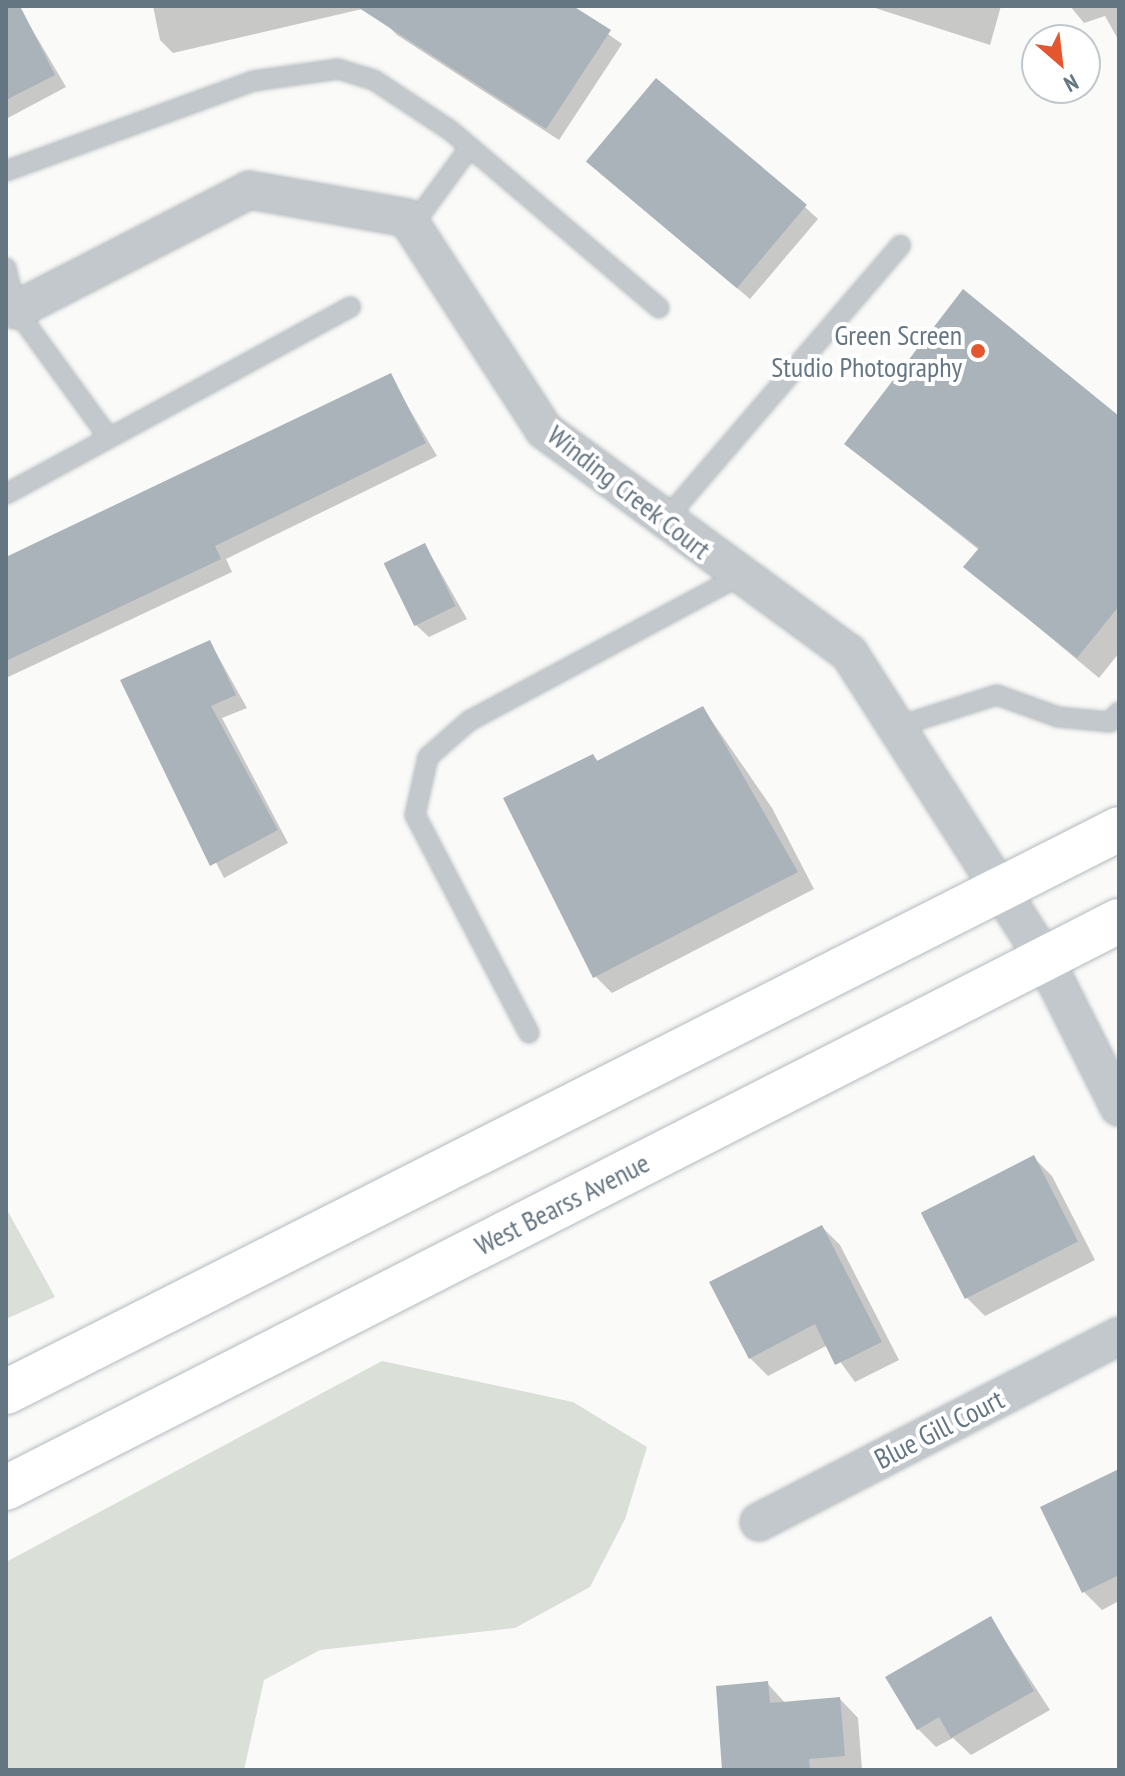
<!DOCTYPE html>
<html>
<head>
<meta charset="utf-8">
<style>
  body { margin:0 }
  #map { position:relative; width:1125px; height:1776px; overflow:hidden; background:#fafaf8; font-family:"PT Sans Narrow",sans-serif }
  div>[style] { position:absolute }
  [style*='--x'] { left:calc(var(--x)*1px); top:calc(var(--y)*1px); width:calc(var(--w)*1px); rotate:calc(var(--a)*1deg) }
  .green>* { inset:0; background:#dadfd7 }
  .shadow>* { inset:0; background:#0003 }
  .building>* { inset:0; background:#aab3b9; transform-origin:0 0 }
  .roads { filter:drop-shadow(0 0 2px #b3babf) drop-shadow(0 0 2px #b3babf) }
  .lane>* { height:18px; margin:-9px; padding:0 9px; transform-origin:9px; border-radius:9px; background:#c3c8cc }
  .street>* { height:36px; margin:-18px; padding:0 18px; transform-origin:18px; border-radius:18px; background:#c3c8cc }
  .secondary>* { height:44px; margin:-22px; padding:0 22px; transform-origin:22px; border-radius:22px; background:#fff }
  .dots>* { width:22px; height:22px; translate:-50% -50%; box-sizing:border-box; border:4px solid #fff; border-radius:50% }
  span { translate:-50% -50%; white-space:nowrap; text-align:center; line-height:1.15; -webkit-text-stroke:8px #fff; paint-order:stroke }
  .poi-label { font-size:28px; color:#657683 }
  .right { translate:-100% -50%; text-align:right }
  .street-label { font-size:28px; color:#657683 }
  .frame { position:absolute; inset:0; border:8px solid #657683; pointer-events:none }
  .north { position:absolute; left:1021px; top:24px; width:80px; height:80px; box-sizing:border-box; background:#fff; border:2px solid #c1c8cd; border-radius:50%; rotate:152deg; font-size:22px; font-weight:700; line-height:32px; text-align:center; color:#657683 }
  .north::after { content:''; display:block; margin:auto; width:28px; height:36px; background:#e4572e; clip-path:polygon(50% 0,100% 100%,50% 72%,0 100%) }
</style>
</head>
<body>
<div id="map">
  <div class="green">
    <i style="clip-path:polygon(6px 1208px,55px 1297px,6px 1319px)"></i>
    <i style="clip-path:polygon(382px 1361px,573px 1402px,647px 1447px,625px 1519px,590px 1587px,515px 1628px,320px 1650px,264px 1680px,244px 1770px,6px 1770px,6px 1562px)"></i>
  </div>
  <div class="shadow">
    <i style="clip-path:polygon(153px 6px,362px 6px,362px 9px,173px 53px,160px 40px)"></i>
    <i style="clip-path:polygon(395px 6px,569px 6px,622px 44px,559px 140px,397px 35px,384px 22px)"></i>
    <i style="clip-path:polygon(869px 6px,1001px 6px,990px 45px)"></i>
    <i style="clip-path:polygon(1070px 6px,1119px 6px,1119px 41px,1105px 16px,1084px 23px)"></i>
    <i style="clip-path:polygon(19px 7px,66px 87px,6px 119px,6px 13px)"></i>
    <i style="clip-path:polygon(600px 173px,805px 207px,818px 219px,750px 299px)"></i>
    <i style="clip-path:polygon(390px 376px,437px 456px,226px 559px,232px 572px,6px 678px,6px 587px)"></i>
    <i style="clip-path:polygon(1119px 418px,1119px 653px,1099px 678px,966px 567px,979px 550px,846px 444px)"></i>
    <i style="clip-path:polygon(425px 545px,467px 619px,429px 637px,416px 625px)"></i>
    <i style="clip-path:polygon(210px 642px,247px 708px,222px 718px,288px 843px,224px 878px,123px 681px)"></i>
    <i style="clip-path:polygon(703px 708px,772px 808px,814px 889px,612px 993px,595px 976px,593px 756px,599px 762px)"></i>
    <i style="clip-path:polygon(1034px 1158px,1052px 1176px,1095px 1260px,985px 1316px,967px 1298px)"></i>
    <i style="clip-path:polygon(822px 1227px,840px 1245px,899px 1360px,855px 1382px,828px 1345px,768px 1376px,750px 1358px)"></i>
    <i style="clip-path:polygon(1119px 1471px,1119px 1601px,1102px 1610px,1084px 1592px)"></i>
    <i style="clip-path:polygon(991px 1619px,1050px 1710px,971px 1755px,953px 1738px,936px 1747px,918px 1729px)"></i>
    <i style="clip-path:polygon(767px 1683px,786px 1704px,840px 1699px,858px 1718px,862px 1770px,724px 1770px)"></i>
  </div>
  <div class="building">
    <i style="clip-path:polygon(6px 6px,20px 6px,55px 75px,6px 100px)"></i>
    <i style="clip-path:polygon(356px 6px,573px 6px,611px 30px,546px 129px)"></i>
    <i style="left:656px;top:78px;width:197px;height:109px;rotate:40deg"></i>
    <i style="clip-path:polygon(963px 289px,1119px 416px,1119px 606px,1077px 658px,963px 567px,979px 548px,844px 444px)"></i>
    <i style="clip-path:polygon(391px 373px,426px 443px,215px 546px,221px 559px,6px 661px,6px 557px)"></i>
    <i style="left:425px;top:543px;width:70px;height:46px;rotate:64deg"></i>
    <i style="clip-path:polygon(210px 640px,236px 695px,211px 706px,278px 830px,210px 866px,120px 680px)"></i>
    <i style="clip-path:polygon(703px 706px,798px 872px,593px 978px,503px 798px,593px 754px,597px 761px)"></i>
    <i style="left:1034px;top:1155px;width:97px;height:127px;rotate:63deg"></i>
    <i style="clip-path:polygon(822px 1225px,882px 1342px,835px 1365px,815px 1324px,749px 1359px,709px 1282px)"></i>
    <i style="clip-path:polygon(1119px 1469px,1119px 1575px,1082px 1593px,1040px 1507px)"></i>
    <i style="clip-path:polygon(991px 1616px,1034px 1691px,951px 1738px,939px 1717px,917px 1730px,885px 1677px)"></i>
    <i style="clip-path:polygon(768px 1681px,770px 1703px,840px 1697px,845px 1756px,809px 1759px,810px 1770px,722px 1770px,716px 1686px)"></i>
  </div>
  <div class="roads">
    <div class="lane">
      <i style="--x:6;--y:171;--w:263;--a:-20"></i>
      <i style="--x:253;--y:81;--w:86;--a:-8"></i>
      <i style="--x:338;--y:69;--w:38;--a:17"></i>
      <i style="--x:374;--y:80;--w:92;--a:33.5"></i>
      <i style="--x:451;--y:131;--w:273;--a:40.4"></i>
      <i style="--x:412;--y:226;--w:98;--a:-53.7"></i>
      <i style="--x:6;--y:268;--w:43;--a:76.6"></i>
      <i style="--x:16;--y:310;--w:158;--a:54"></i>
      <i style="--x:6;--y:494;--w:392;--a:-28.5"></i>
      <i style="--x:665;--y:520;--w:362;--a:-49.4"></i>
      <i style="--x:896;--y:727;--w:106;--a:-17.6"></i>
      <i style="--x:997;--y:695;--w:65;--a:19.8"></i>
      <i style="--x:1058;--y:717;--w:52;--a:5.5"></i>
      <i style="--x:1110;--y:722;--w:13;--a:-48"></i>
      <i style="--x:529;--y:1033;--w:246;--a:-117.6"></i>
      <i style="--x:415;--y:815;--w:59;--a:-77.4"></i>
      <i style="--x:428;--y:757;--w:55;--a:-41.3"></i>
      <i style="--x:469;--y:721;--w:306;--a:-28.2"></i>
    </div>
    <div class="street">
      <i style="--x:16;--y:310;--w:262;--a:-27.2"></i>
      <i style="--x:249;--y:190;--w:160;--a:10"></i>
      <i style="--x:407;--y:218;--w:252;--a:57.1"></i>
      <i style="--x:544;--y:430;--w:378;--a:36.2"></i>
      <i style="--x:849;--y:653;--w:362;--a:57.4"></i>
      <i style="--x:1044;--y:958;--w:167;--a:63.3"></i>
      <i style="--x:759;--y:1522;--w:405;--a:-27.3"></i>
    </div>
    <div class="secondary">
      <i style="--x:6;--y:1392;--w:1247;--a:-26.83"></i>
      <i style="--x:6;--y:1488;--w:1249;--a:-27"></i>
    </div>
  </div>
  <div class="dots">
    <i style="left:978px;top:351px;background:#e4572e"></i>
  </div>
  <div class="poi-label">
    <span class="right" style="left:962px;top:351px">Green Screen<br>Studio Photography</span>
  </div>
  <div class="street-label">
    <span style="left:629px;top:492px;rotate:38deg">Winding Creek Court</span>
    <span style="left:562px;top:1204px;rotate:-27deg">West Bearss Avenue</span>
    <span style="left:939px;top:1429px;rotate:-27deg">Blue Gill Court</span>
  </div>
  <div class="frame"></div>
  <div class="north">N</div>
</div>
</body>
</html>
